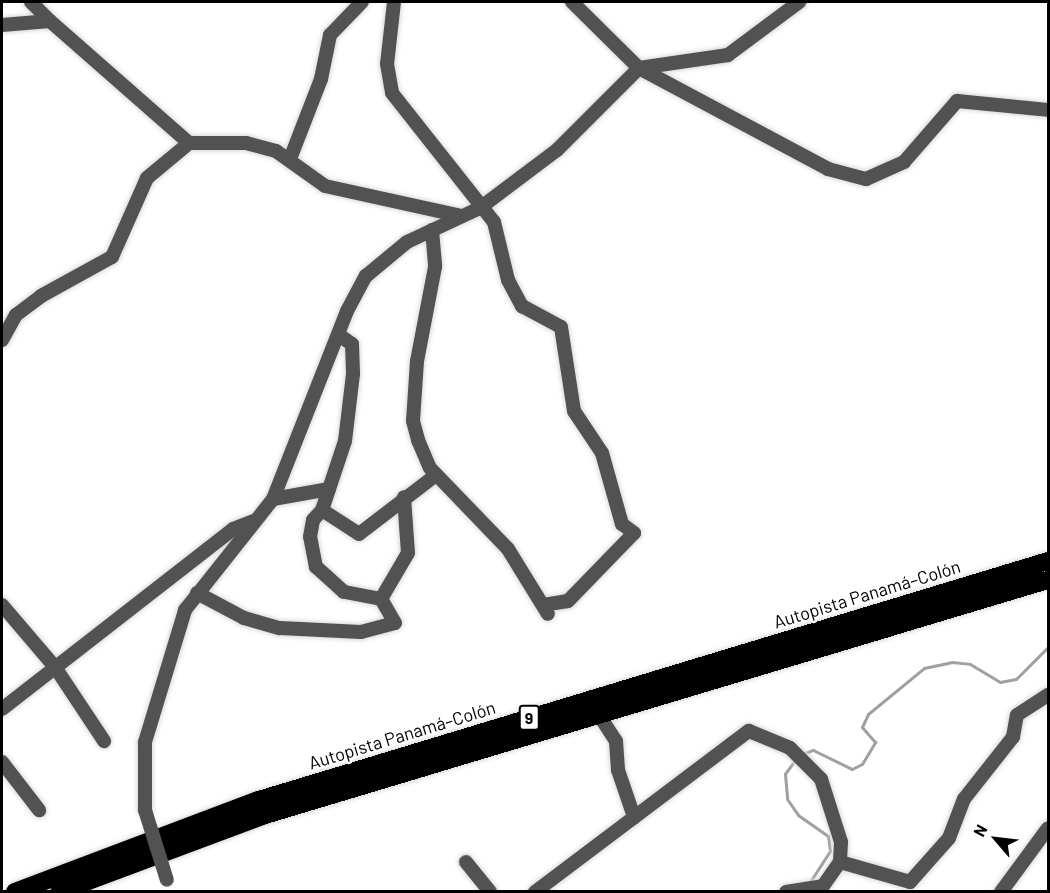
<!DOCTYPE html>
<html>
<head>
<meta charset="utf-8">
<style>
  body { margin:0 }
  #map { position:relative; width:1050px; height:893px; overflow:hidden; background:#fff; font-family:Barlow,sans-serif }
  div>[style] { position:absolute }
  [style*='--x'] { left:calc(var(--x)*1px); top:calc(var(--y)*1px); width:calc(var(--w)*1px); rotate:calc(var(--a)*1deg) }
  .stream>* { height:3px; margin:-1.5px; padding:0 1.5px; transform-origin:1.5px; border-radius:1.5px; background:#a0a0a0 }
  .roads { filter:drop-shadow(0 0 2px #dbdbdb) drop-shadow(0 0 2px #dbdbdb) }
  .minor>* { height:14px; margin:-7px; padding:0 7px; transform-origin:7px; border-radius:7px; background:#525252 }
  .highway>* { height:18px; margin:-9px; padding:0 9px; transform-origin:9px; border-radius:9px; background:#000 }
  .minor-bridge>* { height:14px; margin:-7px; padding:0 7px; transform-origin:7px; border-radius:7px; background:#525252 }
  span { translate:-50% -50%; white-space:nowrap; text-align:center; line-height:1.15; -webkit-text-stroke:4.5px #fff; paint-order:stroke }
  .shield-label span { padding:2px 4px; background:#fff; border:2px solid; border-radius:4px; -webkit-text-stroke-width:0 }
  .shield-label { font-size:16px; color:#000; font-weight:700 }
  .street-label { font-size:18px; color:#000 }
  .frame { position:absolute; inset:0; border:3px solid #000; pointer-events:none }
  .north { position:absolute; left:966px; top:809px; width:60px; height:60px; -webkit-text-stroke:4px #fff; paint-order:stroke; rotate:298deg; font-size:16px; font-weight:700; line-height:24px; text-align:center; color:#000 }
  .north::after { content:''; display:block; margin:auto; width:21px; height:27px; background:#000; clip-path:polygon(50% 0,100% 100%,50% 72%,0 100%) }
</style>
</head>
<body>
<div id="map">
  <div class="stream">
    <i style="--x:802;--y:754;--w:12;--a:-20"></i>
    <i style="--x:813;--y:750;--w:43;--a:26"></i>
    <i style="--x:852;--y:769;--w:11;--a:-27"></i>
    <i style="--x:862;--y:764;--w:26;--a:-59"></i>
    <i style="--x:875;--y:742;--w:20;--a:-131"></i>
    <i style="--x:862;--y:727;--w:14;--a:-65"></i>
    <i style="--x:868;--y:714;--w:72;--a:-39.4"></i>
    <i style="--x:924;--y:668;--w:29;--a:-12"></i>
    <i style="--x:952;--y:662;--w:18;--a:6"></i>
    <i style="--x:970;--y:664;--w:35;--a:31"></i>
    <i style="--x:1000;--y:682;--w:16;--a:-11"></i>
    <i style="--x:1016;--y:679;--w:45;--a:-45"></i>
    <i style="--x:795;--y:760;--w:17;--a:126"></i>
    <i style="--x:785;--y:774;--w:25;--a:85"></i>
    <i style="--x:787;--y:799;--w:19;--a:55"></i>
    <i style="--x:798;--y:815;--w:37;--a:35"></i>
    <i style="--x:828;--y:836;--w:15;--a:82"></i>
    <i style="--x:830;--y:851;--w:38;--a:123"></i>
  </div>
  <div class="roads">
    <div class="minor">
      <i style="--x:31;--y:2;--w:27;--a:45"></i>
      <i style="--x:394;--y:2;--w:62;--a:96.4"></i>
      <i style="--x:387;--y:64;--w:29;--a:80"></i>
      <i style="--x:392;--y:93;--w:164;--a:51.7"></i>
      <i style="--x:494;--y:222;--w:60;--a:76.4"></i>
      <i style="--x:508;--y:280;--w:30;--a:62"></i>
      <i style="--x:522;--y:306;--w:44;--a:28.3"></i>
      <i style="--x:561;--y:327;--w:85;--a:81.2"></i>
      <i style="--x:574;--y:411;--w:50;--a:56.3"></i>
      <i style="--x:602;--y:453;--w:74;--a:74.3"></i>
      <i style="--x:622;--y:524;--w:15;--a:37"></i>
      <i style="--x:634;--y:533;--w:95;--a:134.1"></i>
      <i style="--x:568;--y:601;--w:25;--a:171"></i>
      <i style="--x:572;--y:2;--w:94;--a:44.6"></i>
      <i style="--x:639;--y:68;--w:214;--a:28.1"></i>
      <i style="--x:828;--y:169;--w:39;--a:15"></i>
      <i style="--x:866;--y:179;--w:42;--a:-24.1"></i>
      <i style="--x:904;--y:162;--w:81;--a:-49"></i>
      <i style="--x:957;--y:101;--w:91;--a:5.6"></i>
      <i style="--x:2;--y:25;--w:48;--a:-4.8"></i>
      <i style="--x:50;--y:21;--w:185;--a:41.3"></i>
      <i style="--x:189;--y:143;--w:57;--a:0"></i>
      <i style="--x:246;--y:143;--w:31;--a:15"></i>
      <i style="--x:276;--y:151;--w:60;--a:35.5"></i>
      <i style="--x:325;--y:186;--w:139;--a:12.4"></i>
      <i style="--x:290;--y:159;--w:86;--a:-68.8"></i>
      <i style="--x:321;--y:79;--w:45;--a:-78.4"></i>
      <i style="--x:330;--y:35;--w:46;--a:-45.9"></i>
      <i style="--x:432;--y:230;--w:37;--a:85"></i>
      <i style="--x:435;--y:267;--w:96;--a:100.8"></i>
      <i style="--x:417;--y:361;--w:60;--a:93.8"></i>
      <i style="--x:413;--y:421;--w:20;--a:75"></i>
      <i style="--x:418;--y:440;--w:30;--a:67"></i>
      <i style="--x:430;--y:468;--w:112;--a:46.1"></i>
      <i style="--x:508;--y:549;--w:76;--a:58.4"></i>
      <i style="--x:339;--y:335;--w:16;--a:35"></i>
      <i style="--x:352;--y:344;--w:30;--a:88"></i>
      <i style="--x:353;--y:374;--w:67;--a:96.8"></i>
      <i style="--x:345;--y:441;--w:73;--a:108.4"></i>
      <i style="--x:322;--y:510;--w:44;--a:33"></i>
      <i style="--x:359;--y:534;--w:97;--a:-37.5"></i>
      <i style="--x:2;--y:340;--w:29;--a:-61"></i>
      <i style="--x:16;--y:315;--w:31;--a:-37"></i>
      <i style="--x:41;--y:296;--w:81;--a:-28.8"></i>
      <i style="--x:112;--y:257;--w:86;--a:-66.1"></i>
      <i style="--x:147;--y:178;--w:55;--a:-39.8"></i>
      <i style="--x:273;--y:499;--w:57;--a:-10.1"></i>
      <i style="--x:197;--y:593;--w:53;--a:28"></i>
      <i style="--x:244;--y:618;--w:37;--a:16"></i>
      <i style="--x:280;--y:628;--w:81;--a:2.8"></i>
      <i style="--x:361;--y:632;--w:35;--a:-15"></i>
      <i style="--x:395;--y:623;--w:28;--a:-120"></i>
      <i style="--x:381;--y:599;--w:38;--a:-169"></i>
      <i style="--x:344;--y:592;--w:38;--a:-138"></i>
      <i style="--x:316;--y:567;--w:31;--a:-101"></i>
      <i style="--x:310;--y:537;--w:17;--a:-80"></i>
      <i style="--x:313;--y:520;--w:13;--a:-48"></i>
      <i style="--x:381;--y:599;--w:53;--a:-59.6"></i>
      <i style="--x:408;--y:553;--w:56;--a:-94.1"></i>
      <i style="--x:2;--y:605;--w:82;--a:49.5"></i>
      <i style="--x:55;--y:667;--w:89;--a:56.5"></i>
      <i style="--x:2;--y:709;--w:293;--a:-37.9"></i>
      <i style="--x:233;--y:529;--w:22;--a:-21"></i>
      <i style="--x:599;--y:715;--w:31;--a:57"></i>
      <i style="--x:616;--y:741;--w:29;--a:86"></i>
      <i style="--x:618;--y:770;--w:50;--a:71.2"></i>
      <i style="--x:2;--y:762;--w:61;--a:52.4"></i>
      <i style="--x:145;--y:810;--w:68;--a:-90"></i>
      <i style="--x:145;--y:742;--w:138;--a:-73.1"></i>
      <i style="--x:185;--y:610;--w:142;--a:-51.6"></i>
      <i style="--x:273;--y:499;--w:202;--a:-68.5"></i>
      <i style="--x:347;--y:311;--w:40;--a:-62"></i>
      <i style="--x:366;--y:276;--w:53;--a:-39.7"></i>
      <i style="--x:407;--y:242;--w:81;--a:-25"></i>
      <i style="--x:480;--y:208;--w:96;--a:-37"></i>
      <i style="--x:557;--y:150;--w:116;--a:-45"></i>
      <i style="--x:639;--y:68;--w:90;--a:-8.3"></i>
      <i style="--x:728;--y:55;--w:89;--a:-36.7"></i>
      <i style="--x:466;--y:862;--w:38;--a:51"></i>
      <i style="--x:535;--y:892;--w:268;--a:-37"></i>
      <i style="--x:749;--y:731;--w:44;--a:22.5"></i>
      <i style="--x:790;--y:748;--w:44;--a:45"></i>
      <i style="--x:821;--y:779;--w:66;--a:72.4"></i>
      <i style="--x:841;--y:842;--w:20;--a:93"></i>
      <i style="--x:786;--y:892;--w:37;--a:-9"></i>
      <i style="--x:823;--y:886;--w:29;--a:-55"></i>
      <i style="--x:840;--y:862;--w:73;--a:15.9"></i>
      <i style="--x:910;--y:882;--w:59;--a:-48.4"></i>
      <i style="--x:949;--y:838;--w:42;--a:-69"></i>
      <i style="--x:964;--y:799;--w:79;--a:-51.7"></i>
      <i style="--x:1013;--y:737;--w:22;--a:-80"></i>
      <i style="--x:1017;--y:715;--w:37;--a:-33"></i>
      <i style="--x:1001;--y:892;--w:79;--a:-53.7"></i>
    </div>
    <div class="highway">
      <i style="--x:15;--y:892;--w:261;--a:-20.7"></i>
      <i style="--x:259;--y:800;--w:824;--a:-16.85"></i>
      <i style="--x:59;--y:892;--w:220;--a:-20.5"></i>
      <i style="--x:265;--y:815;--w:818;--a:-16.71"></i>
    </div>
  </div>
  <div class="minor-bridge">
    <i style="--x:145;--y:810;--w:73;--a:72.6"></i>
  </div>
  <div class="shield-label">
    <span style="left:529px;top:718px">9</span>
  </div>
  <div class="street-label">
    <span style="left:867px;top:594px;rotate:-17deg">Autopista Panamá–Colón</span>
    <span style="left:402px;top:735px;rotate:-17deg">Autopista Panamá–Colón</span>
  </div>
  <div class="frame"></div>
  <div class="north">N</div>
</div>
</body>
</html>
